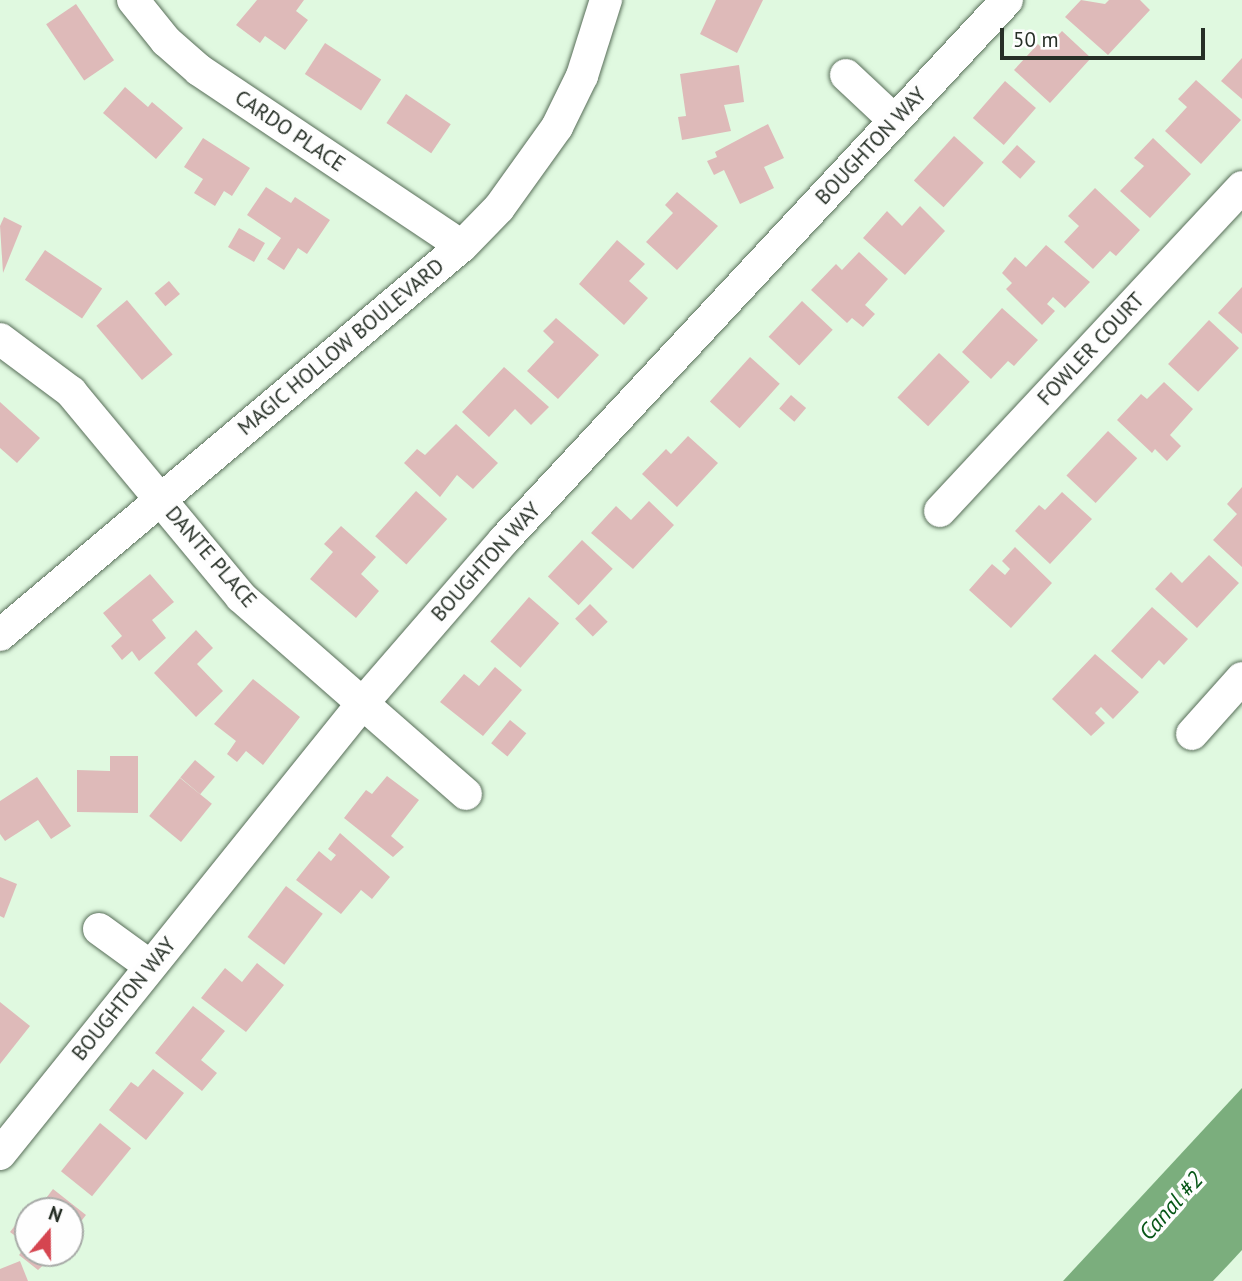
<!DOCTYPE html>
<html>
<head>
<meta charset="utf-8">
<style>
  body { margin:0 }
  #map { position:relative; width:1242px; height:1281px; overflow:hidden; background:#e0f9e0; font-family:"PT Sans",sans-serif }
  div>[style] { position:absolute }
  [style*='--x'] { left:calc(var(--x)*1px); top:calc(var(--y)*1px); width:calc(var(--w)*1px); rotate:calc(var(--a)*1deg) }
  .water>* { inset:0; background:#7bae7d }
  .building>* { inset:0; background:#debab9; transform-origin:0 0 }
  .roads { filter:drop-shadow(0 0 2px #586e59) drop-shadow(0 0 2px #586e59) }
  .street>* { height:32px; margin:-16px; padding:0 16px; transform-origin:16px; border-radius:16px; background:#fff }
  span { translate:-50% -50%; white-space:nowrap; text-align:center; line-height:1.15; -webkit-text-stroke:7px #fefefe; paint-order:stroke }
  .street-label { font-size:21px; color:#262f26 }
  .water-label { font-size:23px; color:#075617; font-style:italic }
  .north { position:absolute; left:14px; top:1197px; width:70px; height:70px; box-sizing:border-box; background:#fefefe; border:2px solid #a8aba8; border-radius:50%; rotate:20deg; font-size:19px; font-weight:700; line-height:28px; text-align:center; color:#262f26 }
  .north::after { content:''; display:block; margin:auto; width:24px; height:32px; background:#d54550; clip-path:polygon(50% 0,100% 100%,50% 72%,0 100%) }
  .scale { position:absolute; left:1000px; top:28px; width:205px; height:32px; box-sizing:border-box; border:4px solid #262f26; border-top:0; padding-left:9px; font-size:21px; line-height:24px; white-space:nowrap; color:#262f26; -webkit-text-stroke:5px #fefefe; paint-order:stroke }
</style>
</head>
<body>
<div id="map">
  <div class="water">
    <i style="clip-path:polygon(1242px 1088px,1242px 1250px,1230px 1263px,1213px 1281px,1063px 1281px)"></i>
  </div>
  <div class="building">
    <i style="clip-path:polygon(257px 0,304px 0,296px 11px,308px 20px,285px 50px,265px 36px,260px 43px,236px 25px)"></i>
    <i style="clip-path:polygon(716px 0,763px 0,737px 53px,700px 34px)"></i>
    <i style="clip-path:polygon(1081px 0,1105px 4px,1109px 0,1140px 0,1150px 10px,1108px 55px,1065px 17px)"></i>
    <i style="left:76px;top:4px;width:68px;height:36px;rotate:56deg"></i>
    <i style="clip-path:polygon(1062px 31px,1091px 58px,1050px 103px,1014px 70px,1038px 44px,1044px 50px)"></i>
    <i style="left:325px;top:43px;width:67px;height:37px;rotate:33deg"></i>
    <i style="clip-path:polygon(1242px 58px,1242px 99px,1221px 81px)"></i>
    <i style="clip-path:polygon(739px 65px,744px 102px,724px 105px,731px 131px,682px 140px,678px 117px,686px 116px,680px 74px)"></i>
    <i style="clip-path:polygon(1196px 80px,1241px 120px,1201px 164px,1165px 131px,1187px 107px,1178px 99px)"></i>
    <i style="left:1005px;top:81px;width:41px;height:49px;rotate:41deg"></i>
    <i style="clip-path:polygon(125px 87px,148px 107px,152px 102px,183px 128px,156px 159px,103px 113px)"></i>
    <i style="left:406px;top:94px;width:54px;height:35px;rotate:34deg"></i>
    <i style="clip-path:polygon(768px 124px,784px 158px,764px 167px,774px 188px,740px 204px,724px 170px,714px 175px,707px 161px,717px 157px,715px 152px)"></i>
    <i style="left:954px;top:136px;width:40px;height:60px;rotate:42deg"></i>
    <i style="clip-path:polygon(203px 138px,250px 168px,232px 196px,224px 191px,215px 206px,194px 193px,203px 179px,184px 167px)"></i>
    <i style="clip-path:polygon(1153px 138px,1191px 174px,1150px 218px,1120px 191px,1144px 166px,1134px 158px)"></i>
    <i style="left:1017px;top:145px;width:25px;height:23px;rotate:42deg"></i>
    <i style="clip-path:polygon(266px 187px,291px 203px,295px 197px,330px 220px,307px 254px,298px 248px,284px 270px,267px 259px,281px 238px,247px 215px)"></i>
    <i style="clip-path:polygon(1095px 188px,1140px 230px,1116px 256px,1110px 251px,1093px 269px,1064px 242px,1079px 226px,1068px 216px)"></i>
    <i style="clip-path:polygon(677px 192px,718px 226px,677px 270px,646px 242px,673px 213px,665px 205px)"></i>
    <i style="clip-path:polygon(920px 206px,945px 231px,905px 275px,863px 238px,887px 211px,902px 226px)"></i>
    <i style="clip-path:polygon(4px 217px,22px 226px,3px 273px,0 226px)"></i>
    <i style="left:239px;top:228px;width:30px;height:22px;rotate:30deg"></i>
    <i style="clip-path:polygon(617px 240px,645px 264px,629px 281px,648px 298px,624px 325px,579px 284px)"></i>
    <i style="clip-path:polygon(1046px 245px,1090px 282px,1065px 308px,1053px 297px,1047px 304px,1055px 311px,1042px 325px,1006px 289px,1012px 283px,1002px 273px,1015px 257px,1026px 267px)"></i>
    <i style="left:45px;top:250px;width:69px;height:36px;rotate:34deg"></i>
    <i style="clip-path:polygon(859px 252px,888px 279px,865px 305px,875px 314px,863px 327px,852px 318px,847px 323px,811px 290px,836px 264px,842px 270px)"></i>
    <i style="left:169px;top:281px;width:17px;height:19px;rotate:50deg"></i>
    <i style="clip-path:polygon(1242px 287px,1242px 334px,1218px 313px)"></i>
    <i style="left:127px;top:300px;width:71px;height:40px;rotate:50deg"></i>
    <i style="left:802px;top:301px;width:42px;height:49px;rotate:43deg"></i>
    <i style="clip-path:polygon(1002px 308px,1038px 340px,1014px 366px,1008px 361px,991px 379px,962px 352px)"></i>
    <i style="clip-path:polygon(556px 318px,599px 355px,558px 399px,527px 371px,554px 342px,543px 331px)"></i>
    <i style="left:1209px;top:320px;width:41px;height:60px;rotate:43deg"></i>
    <i style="left:939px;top:353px;width:42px;height:61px;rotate:43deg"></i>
    <i style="left:750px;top:357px;width:40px;height:60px;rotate:42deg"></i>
    <i style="clip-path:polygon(504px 367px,549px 407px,531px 425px,515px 409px,489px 437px,462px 412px)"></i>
    <i style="clip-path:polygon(1164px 382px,1193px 409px,1170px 435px,1181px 446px,1167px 461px,1155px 449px,1152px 453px,1117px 420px,1141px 394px,1147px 399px)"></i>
    <i style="left:791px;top:395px;width:20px;height:18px;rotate:41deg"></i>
    <i style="clip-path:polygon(0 402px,40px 438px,17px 463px,0 448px)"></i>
    <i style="clip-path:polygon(456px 424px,498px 463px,473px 489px,457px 475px,440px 497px,404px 463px,417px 449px,425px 455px)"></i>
    <i style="left:1108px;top:431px;width:40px;height:61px;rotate:43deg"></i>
    <i style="clip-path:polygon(688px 436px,718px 463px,677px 507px,642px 474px,666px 449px,671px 454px)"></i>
    <i style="clip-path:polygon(1242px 487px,1242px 567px,1213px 540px,1237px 514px,1227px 504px)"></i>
    <i style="left:416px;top:491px;width:42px;height:61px;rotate:42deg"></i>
    <i style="clip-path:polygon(1062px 492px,1092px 519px,1050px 564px,1015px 531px,1039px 505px,1045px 510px)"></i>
    <i style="clip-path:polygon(649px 501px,674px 525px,633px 569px,591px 533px,616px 506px,631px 520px)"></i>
    <i style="clip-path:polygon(341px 526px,376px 557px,361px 574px,379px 591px,356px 618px,310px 579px,333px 552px,324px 544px)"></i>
    <i style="left:582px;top:540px;width:42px;height:50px;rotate:43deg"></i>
    <i style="clip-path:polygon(1015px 547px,1052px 583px,1011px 628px,969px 590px,992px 564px,1005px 575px,1010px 569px,1002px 561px)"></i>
    <i style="clip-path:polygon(1209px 555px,1239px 583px,1197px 628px,1155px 589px,1171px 572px,1182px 583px)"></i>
    <i style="clip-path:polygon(150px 574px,174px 602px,152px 620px,166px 638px,139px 661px,132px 651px,122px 660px,111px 646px,122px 636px,103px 613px)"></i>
    <i style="left:529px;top:597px;width:40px;height:59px;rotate:41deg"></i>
    <i style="left:590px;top:604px;width:25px;height:21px;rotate:45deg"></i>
    <i style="clip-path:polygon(1152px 607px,1188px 639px,1164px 665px,1159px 660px,1142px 679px,1111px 651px)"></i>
    <i style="clip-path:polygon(196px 630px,213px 648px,197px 664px,223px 691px,196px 717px,154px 673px)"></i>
    <i style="clip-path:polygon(1095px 654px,1139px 692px,1113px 719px,1101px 707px,1095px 713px,1105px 723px,1091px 736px,1052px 699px)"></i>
    <i style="clip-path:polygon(495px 667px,522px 690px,483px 736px,440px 702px,464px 674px,479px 686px)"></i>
    <i style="clip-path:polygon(253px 679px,300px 717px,263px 765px,246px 751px,237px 762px,227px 754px,236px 741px,214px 724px)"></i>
    <i style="left:510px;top:720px;width:21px;height:30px;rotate:39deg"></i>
    <i style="clip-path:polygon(110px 756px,138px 756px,138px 813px,77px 812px,77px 770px,110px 771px)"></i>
    <i style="left:195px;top:760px;width:26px;height:23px;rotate:40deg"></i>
    <i style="clip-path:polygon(387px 776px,419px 800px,391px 836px,404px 847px,393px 857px,344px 818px,366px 790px,372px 794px)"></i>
    <i style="clip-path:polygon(37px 777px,71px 826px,51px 839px,38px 820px,5px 841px,0 834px,0 801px)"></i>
    <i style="left:180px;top:778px;width:41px;height:49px;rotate:39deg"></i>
    <i style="clip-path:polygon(340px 833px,390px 877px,372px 899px,361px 890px,341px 914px,296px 880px,319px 851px,331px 861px,336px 855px,328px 849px)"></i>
    <i style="clip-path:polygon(0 877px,17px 884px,4px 918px,0 916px)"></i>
    <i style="left:286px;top:886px;width:46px;height:64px;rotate:37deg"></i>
    <i style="clip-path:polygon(257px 963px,284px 985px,246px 1032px,201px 998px,225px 968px,242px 982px)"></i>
    <i style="clip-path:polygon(0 1002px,30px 1026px,0 1064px)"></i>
    <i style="clip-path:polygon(193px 1006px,225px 1031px,201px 1060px,217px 1073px,202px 1091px,155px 1053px)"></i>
    <i style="clip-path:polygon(153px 1069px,184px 1093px,146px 1140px,109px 1110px,131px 1082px,138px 1087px)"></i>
    <i style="left:100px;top:1123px;width:40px;height:62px;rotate:39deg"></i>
    <i style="clip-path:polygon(53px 1189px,86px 1215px,70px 1235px,70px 1211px,28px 1211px,28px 1253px,56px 1253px,38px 1270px,19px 1255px,27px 1245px,10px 1232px,32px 1204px,38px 1209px)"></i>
    <i style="clip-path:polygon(20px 1261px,28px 1281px,0 1281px,0 1269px)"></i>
  </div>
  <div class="roads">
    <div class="street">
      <i style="--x:133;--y:0;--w:53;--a:51.2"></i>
      <i style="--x:166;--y:41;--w:44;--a:41.3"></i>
      <i style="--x:199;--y:70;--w:316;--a:33.8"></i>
      <i style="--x:846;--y:75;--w:66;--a:43.2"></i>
      <i style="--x:0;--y:339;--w:89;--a:36.7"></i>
      <i style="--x:71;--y:392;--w:266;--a:50.3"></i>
      <i style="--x:241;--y:597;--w:299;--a:41.2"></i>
      <i style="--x:940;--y:511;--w:443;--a:-47"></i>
      <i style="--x:0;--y:635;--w:604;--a:-40.1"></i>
      <i style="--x:462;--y:246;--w:53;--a:-45.8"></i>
      <i style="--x:499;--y:208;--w:100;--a:-54.4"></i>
      <i style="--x:557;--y:127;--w:57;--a:-63.9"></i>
      <i style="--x:582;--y:76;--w:80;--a:-72.5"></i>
      <i style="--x:1192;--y:734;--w:75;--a:-48.2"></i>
      <i style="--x:99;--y:929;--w:63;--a:36"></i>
      <i style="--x:0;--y:1154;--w:578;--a:-51.19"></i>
      <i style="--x:362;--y:704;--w:217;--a:-49.1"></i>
      <i style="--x:504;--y:540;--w:738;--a:-47.03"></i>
    </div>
  </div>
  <div class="street-label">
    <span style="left:290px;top:131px;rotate:34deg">CARDO PLACE</span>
    <span style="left:871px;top:146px;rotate:-47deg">BOUGHTON WAY</span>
    <span style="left:341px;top:347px;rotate:-40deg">MAGIC HOLLOW BOULEVARD</span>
    <span style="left:1091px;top:349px;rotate:-47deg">FOWLER COURT</span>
    <span style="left:211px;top:557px;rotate:49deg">DANTE PLACE</span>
    <span style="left:486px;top:562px;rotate:-48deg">BOUGHTON WAY</span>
    <span style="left:124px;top:999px;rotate:-51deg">BOUGHTON WAY</span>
  </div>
  <div class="water-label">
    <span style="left:1171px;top:1206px;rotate:-48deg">Canal #2</span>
  </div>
  <div class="north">N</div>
  <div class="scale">50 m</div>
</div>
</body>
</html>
